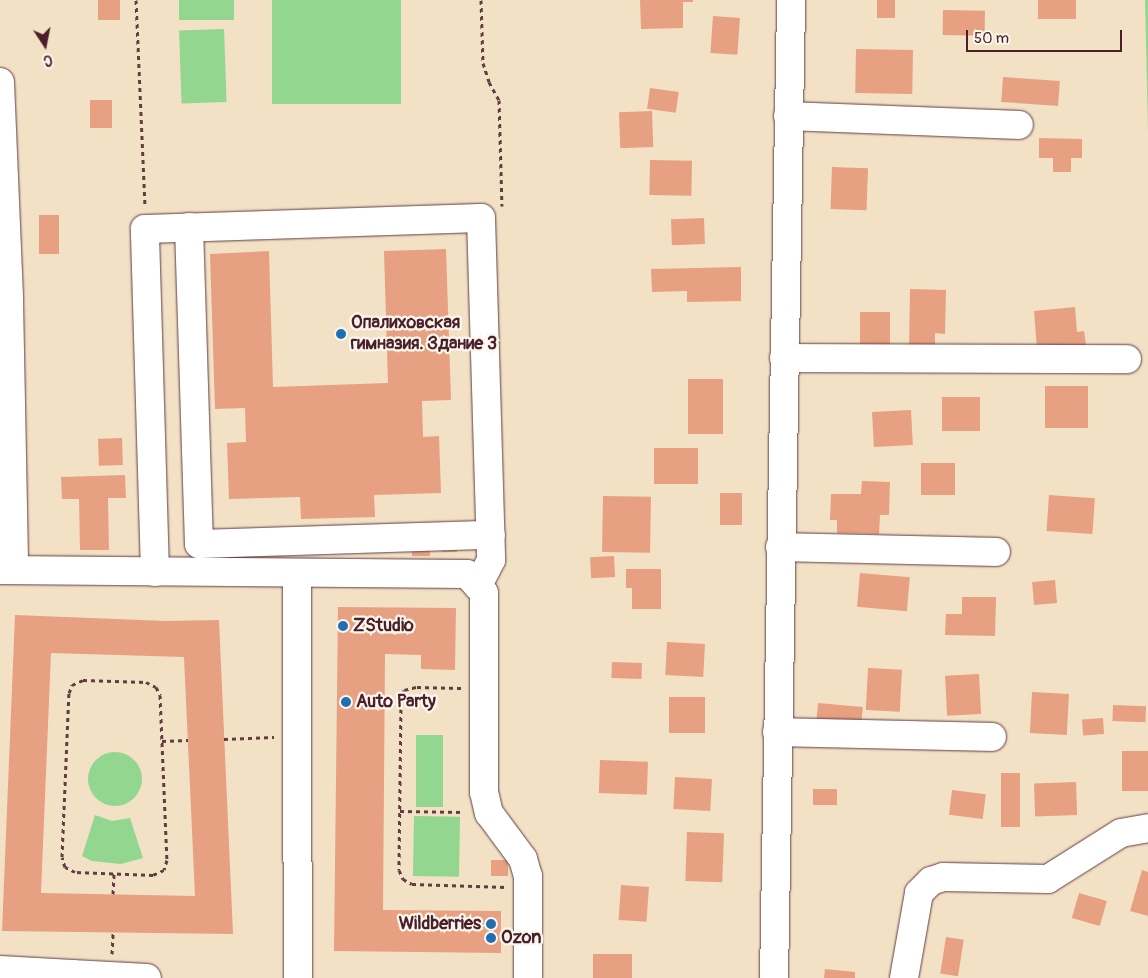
<!DOCTYPE html>
<html>
<head>
<meta charset="utf-8">
<style>
  body { margin:0 }
  #map { position:relative; width:1148px; height:978px; overflow:hidden; background:#f3e1c5; font-family:Pangolin,sans-serif }
  div>[style] { position:absolute }
  [style*='--x'] { left:calc(var(--x)*1px); top:calc(var(--y)*1px); width:calc(var(--w)*1px); rotate:calc(var(--a)*1deg) }
  .green>* { inset:0; background:#92d68f; transform-origin:0 0 }
  .round { border-radius:50% }
  .building>* { inset:0; background:#e7a082; transform-origin:0 0 }
  .path>* { height:3px; margin-top:-1.5px; transform-origin:0; background:repeating-linear-gradient(90deg,#633c42 0 4px,transparent 0 8px) }
  .roads { filter:drop-shadow(0 0 1px #633c42) drop-shadow(0 0 1px #633c42) }
  .minor>* { height:28px; margin:-14px; padding:0 14px; transform-origin:14px; border-radius:14px; background:#fff }
  .dots>* { width:14px; height:14px; translate:-50% -50%; box-sizing:border-box; border:2px solid #fbf7ec; border-radius:50% }
  span { translate:-50% -50%; white-space:nowrap; text-align:center; line-height:1.15; -webkit-text-stroke:4.5px #fbf7ec; paint-order:stroke }
  .poi-label { font-size:18px; color:#4a1f2b; font-weight:700 }
  .left { translate:0 -50%; text-align:left }
  .right { translate:-100% -50%; text-align:right }
  .north { position:absolute; left:20px; top:20px; width:50px; height:50px; -webkit-text-stroke:4px #fbf7ec; paint-order:stroke; rotate:169deg; font-size:14px; font-weight:700; line-height:20px; text-align:center; color:#4a1f2b }
  .north::after { content:''; display:block; margin:auto; width:18px; height:22px; background:#4a1f2b; clip-path:polygon(50% 0,100% 100%,50% 72%,0 100%) }
  .scale { position:absolute; left:966px; top:30px; width:156px; height:22px; box-sizing:border-box; border:2px solid #4a1f2b; border-top:0; padding-left:6px; font-size:15px; line-height:18px; white-space:nowrap; color:#4a1f2b; -webkit-text-stroke:4px #fbf7ec; paint-order:stroke }
</style>
</head>
<body>
<div id="map">
  <div class="green">
    <i style="left:179px;top:0;width:55px;height:20px"></i>
    <i style="left:272px;top:0;width:129px;height:104px"></i>
    <i style="clip-path:polygon(1145px 0,1148px 0,1148px 132px)"></i>
    <i style="left:224px;top:29px;width:73px;height:45px;rotate:88deg"></i>
    <i style="left:416px;top:735px;width:27px;height:72px"></i>
    <i class="round" style="left:88px;top:752px;width:54px;height:54px"></i>
    <i style="clip-path:polygon(95px 815px,112px 821px,130px 818px,143px 858px,121px 864px,92px 861px,82px 856px)"></i>
    <i style="left:414px;top:816px;width:46px;height:60px;rotate:1deg"></i>
  </div>
  <div class="building">
    <i style="left:98px;top:0;width:22px;height:20px"></i>
    <i style="clip-path:polygon(640px 0,693px 0,693px 2px,683px 2px,683px 28px,641px 29px)"></i>
    <i style="left:877px;top:0;width:18px;height:18px"></i>
    <i style="left:1038px;top:0;width:38px;height:19px"></i>
    <i style="left:943px;top:10px;width:42px;height:25px;rotate:1deg"></i>
    <i style="left:713px;top:16px;width:27px;height:37px;rotate:4deg"></i>
    <i style="left:856px;top:49px;width:57px;height:44px;rotate:1deg"></i>
    <i style="left:1003px;top:77px;width:57px;height:25px;rotate:4deg"></i>
    <i style="left:650px;top:88px;width:29px;height:21px;rotate:8deg"></i>
    <i style="left:90px;top:100px;width:22px;height:28px"></i>
    <i style="left:652px;top:111px;width:36px;height:33px;rotate:88deg"></i>
    <i style="clip-path:polygon(1039px 138px,1082px 139px,1082px 158px,1071px 158px,1071px 172px,1053px 172px,1053px 158px,1039px 158px)"></i>
    <i style="left:650px;top:160px;width:42px;height:35px;rotate:1deg"></i>
    <i style="left:832px;top:167px;width:36px;height:42px;rotate:2deg"></i>
    <i style="left:39px;top:215px;width:20px;height:39px"></i>
    <i style="left:704px;top:218px;width:26px;height:33px;rotate:88deg"></i>
    <i style="clip-path:polygon(446px 249px,451px 400px,422px 401px,423px 437px,439px 436px,441px 493px,374px 495px,375px 517px,301px 519px,300px 497px,229px 499px,227px 443px,246px 442px,245px 408px,215px 409px,210px 254px,269px 251px,273px 387px,388px 383px,384px 251px)"></i>
    <i style="clip-path:polygon(741px 267px,741px 301px,687px 302px,687px 291px,652px 292px,651px 269px)"></i>
    <i style="clip-path:polygon(910px 289px,946px 290px,945px 334px,935px 333px,935px 351px,909px 351px)"></i>
    <i style="clip-path:polygon(1075px 307px,1077px 332px,1084px 331px,1086px 345px,1037px 349px,1034px 311px)"></i>
    <i style="left:860px;top:312px;width:30px;height:38px"></i>
    <i style="left:688px;top:379px;width:35px;height:55px"></i>
    <i style="left:1045px;top:386px;width:43px;height:42px"></i>
    <i style="left:942px;top:397px;width:38px;height:34px"></i>
    <i style="left:911px;top:410px;width:35px;height:39px;rotate:87deg"></i>
    <i style="left:122px;top:438px;width:27px;height:24px;rotate:88deg"></i>
    <i style="left:654px;top:448px;width:44px;height:36px"></i>
    <i style="left:921px;top:463px;width:34px;height:32px"></i>
    <i style="clip-path:polygon(125px 475px,126px 498px,108px 498px,109px 550px,80px 550px,79px 499px,62px 499px,61px 477px)"></i>
    <i style="clip-path:polygon(862px 481px,890px 482px,889px 515px,880px 515px,879px 534px,837px 533px,837px 520px,830px 520px,831px 494px,861px 494px)"></i>
    <i style="left:720px;top:493px;width:22px;height:32px"></i>
    <i style="left:1049px;top:495px;width:46px;height:36px;rotate:4deg"></i>
    <i style="left:603px;top:496px;width:48px;height:56px;rotate:1deg"></i>
    <i style="left:412px;top:540px;width:18px;height:16px"></i>
    <i style="left:442px;top:544px;width:15px;height:8px"></i>
    <i style="left:614px;top:556px;width:21px;height:24px;rotate:87deg"></i>
    <i style="clip-path:polygon(626px 569px,661px 569px,661px 609px,632px 609px,632px 588px,626px 588px)"></i>
    <i style="left:860px;top:573px;width:50px;height:34px;rotate:5deg"></i>
    <i style="left:1055px;top:580px;width:23px;height:23px;rotate:85deg"></i>
    <i style="clip-path:polygon(962px 597px,996px 597px,995px 636px,945px 635px,946px 614px,962px 614px)"></i>
    <i style="clip-path:polygon(338px 607px,456px 608px,455px 670px,421px 669px,421px 655px,385px 654px,383px 910px,501px 911px,501px 953px,334px 951px)"></i>
    <i style="clip-path:polygon(evenodd,15px 615px,166px 621px,219px 620px,233px 934px,2px 931px,15px 615px,51px 653px,184px 657px,195px 896px,41px 893px,51px 653px)"></i>
    <i style="left:667px;top:642px;width:38px;height:33px;rotate:3deg"></i>
    <i style="left:612px;top:662px;width:30px;height:16px;rotate:2deg"></i>
    <i style="left:868px;top:668px;width:34px;height:42px;rotate:3deg"></i>
    <i style="left:979px;top:674px;width:40px;height:34px;rotate:87deg"></i>
    <i style="left:1032px;top:692px;width:37px;height:41px;rotate:3deg"></i>
    <i style="left:705px;top:697px;width:36px;height:36px;rotate:90deg"></i>
    <i style="left:818px;top:703px;width:45px;height:21px;rotate:5deg"></i>
    <i style="left:1113px;top:705px;width:33px;height:16px;rotate:2deg"></i>
    <i style="left:1103px;top:718px;width:16px;height:21px;rotate:86deg"></i>
    <i style="left:1148px;top:751px;width:40px;height:26px;rotate:90deg"></i>
    <i style="left:600px;top:760px;width:48px;height:33px;rotate:2deg"></i>
    <i style="left:1001px;top:773px;width:19px;height:54px"></i>
    <i style="left:675px;top:777px;width:37px;height:32px;rotate:3deg"></i>
    <i style="left:1076px;top:782px;width:33px;height:42px;rotate:88deg"></i>
    <i style="left:837px;top:789px;width:16px;height:24px;rotate:90deg"></i>
    <i style="left:952px;top:790px;width:34px;height:25px;rotate:7deg"></i>
    <i style="left:687px;top:832px;width:37px;height:49px;rotate:2deg"></i>
    <i style="left:491px;top:860px;width:17px;height:16px"></i>
    <i style="clip-path:polygon(1142px 870px,1148px 872px,1148px 916px,1130px 911px)"></i>
    <i style="left:621px;top:885px;width:28px;height:35px;rotate:4deg"></i>
    <i style="left:1079px;top:893px;width:29px;height:26px;rotate:16deg"></i>
    <i style="left:946px;top:937px;width:18px;height:37px;rotate:9deg"></i>
    <i style="left:593px;top:954px;width:39px;height:24px"></i>
    <i style="clip-path:polygon(825px 969px,855px 972px,855px 978px,824px 978px)"></i>
  </div>
  <div class="path">
    <i style="--x:136;--y:0;--w:206;--a:87.5"></i>
    <i style="--x:481;--y:0;--w:63;--a:88.2"></i>
    <i style="--x:483;--y:63;--w:20;--a:72"></i>
    <i style="--x:489;--y:82;--w:21;--a:61"></i>
    <i style="--x:499;--y:100;--w:106;--a:88.4"></i>
    <i style="--x:83;--y:680;--w:63;--a:1.8"></i>
    <i style="--x:146;--y:682;--w:11;--a:27"></i>
    <i style="--x:156;--y:687;--w:9;--a:63"></i>
    <i style="--x:160;--y:695;--w:165;--a:87.6"></i>
    <i style="--x:167;--y:860;--w:10;--a:107"></i>
    <i style="--x:164;--y:870;--w:12;--a:156"></i>
    <i style="--x:153;--y:875;--w:78;--a:-177.8"></i>
    <i style="--x:75;--y:872;--w:11;--a:-153"></i>
    <i style="--x:65;--y:867;--w:10;--a:-107"></i>
    <i style="--x:62;--y:857;--w:164;--a:-87.6"></i>
    <i style="--x:69;--y:693;--w:9;--a:-69"></i>
    <i style="--x:72;--y:685;--w:12;--a:-24"></i>
    <i style="--x:461;--y:688;--w:45;--a:-178.7"></i>
    <i style="--x:416;--y:687;--w:12;--a:166"></i>
    <i style="--x:404;--y:690;--w:11;--a:105"></i>
    <i style="--x:401;--y:701;--w:169;--a:90.7"></i>
    <i style="--x:399;--y:870;--w:10;--a:66"></i>
    <i style="--x:403;--y:879;--w:10;--a:29"></i>
    <i style="--x:412;--y:884;--w:94;--a:1.8"></i>
    <i style="--x:224;--y:739;--w:50;--a:-2.3"></i>
    <i style="--x:162;--y:741;--w:26;--a:-2"></i>
    <i style="--x:400;--y:811;--w:64;--a:0.9"></i>
    <i style="--x:113;--y:894;--w:21;--a:-87"></i>
    <i style="--x:112;--y:954;--w:22;--a:-87"></i>
  </div>
  <div class="roads">
    <div class="minor">
      <i style="--x:0;--y:82;--w:218;--a:87.6"></i>
      <i style="--x:9;--y:300;--w:270;--a:88.9"></i>
      <i style="--x:788;--y:116;--w:231;--a:2.2"></i>
      <i style="--x:189;--y:227;--w:317;--a:88.2"></i>
      <i style="--x:199;--y:544;--w:292;--a:-1.8"></i>
      <i style="--x:784;--y:358;--w:343;--a:0.2"></i>
      <i style="--x:780;--y:547;--w:216;--a:1.3"></i>
      <i style="--x:0;--y:570;--w:467;--a:0.5"></i>
      <i style="--x:467;--y:574;--w:25;--a:48"></i>
      <i style="--x:484;--y:593;--w:199;--a:90"></i>
      <i style="--x:484;--y:792;--w:22;--a:77"></i>
      <i style="--x:489;--y:813;--w:57;--a:53.5"></i>
      <i style="--x:523;--y:859;--w:18;--a:74"></i>
      <i style="--x:528;--y:876;--w:102;--a:90"></i>
      <i style="--x:155;--y:572;--w:343;--a:-91.7"></i>
      <i style="--x:145;--y:229;--w:336;--a:-1.9"></i>
      <i style="--x:481;--y:218;--w:342;--a:88.3"></i>
      <i style="--x:491;--y:560;--w:29;--a:117"></i>
      <i style="--x:297;--y:573;--w:405;--a:89.9"></i>
      <i style="--x:777;--y:732;--w:215;--a:1.3"></i>
      <i style="--x:0;--y:970;--w:72;--a:3.2"></i>
      <i style="--x:72;--y:974;--w:4;--a:90"></i>
      <i style="--x:72;--y:974;--w:75;--a:3.1"></i>
      <i style="--x:774;--y:978;--w:978;--a:-89"></i>
      <i style="--x:904;--y:978;--w:86;--a:-80"></i>
      <i style="--x:919;--y:893;--w:17;--a:-45"></i>
      <i style="--x:931;--y:881;--w:13;--a:-18"></i>
      <i style="--x:943;--y:877;--w:105;--a:1.1"></i>
      <i style="--x:1048;--y:879;--w:86;--a:-32.2"></i>
      <i style="--x:1121;--y:833;--w:27;--a:-10"></i>
    </div>
  </div>
  <div class="dots">
    <i style="left:341px;top:334px;background:#1f6fb2"></i>
    <i style="left:343px;top:626px;background:#1f6fb2"></i>
    <i style="left:346px;top:702px;background:#1f6fb2"></i>
    <i style="left:491px;top:924px;background:#1f6fb2"></i>
    <i style="left:491px;top:938px;background:#1f6fb2"></i>
  </div>
  <div class="poi-label">
    <span class="left" style="left:351px;top:334px">Опалиховская<br>гимназия. Здание 3</span>
    <span class="left" style="left:353px;top:626px">ZStudio</span>
    <span class="left" style="left:356px;top:702px">Auto Party</span>
    <span class="right" style="left:481px;top:924px">Wildberries</span>
    <span class="left" style="left:501px;top:938px">Ozon</span>
  </div>
  <div class="north">С</div>
  <div class="scale">50 m</div>
</div>
</body>
</html>
